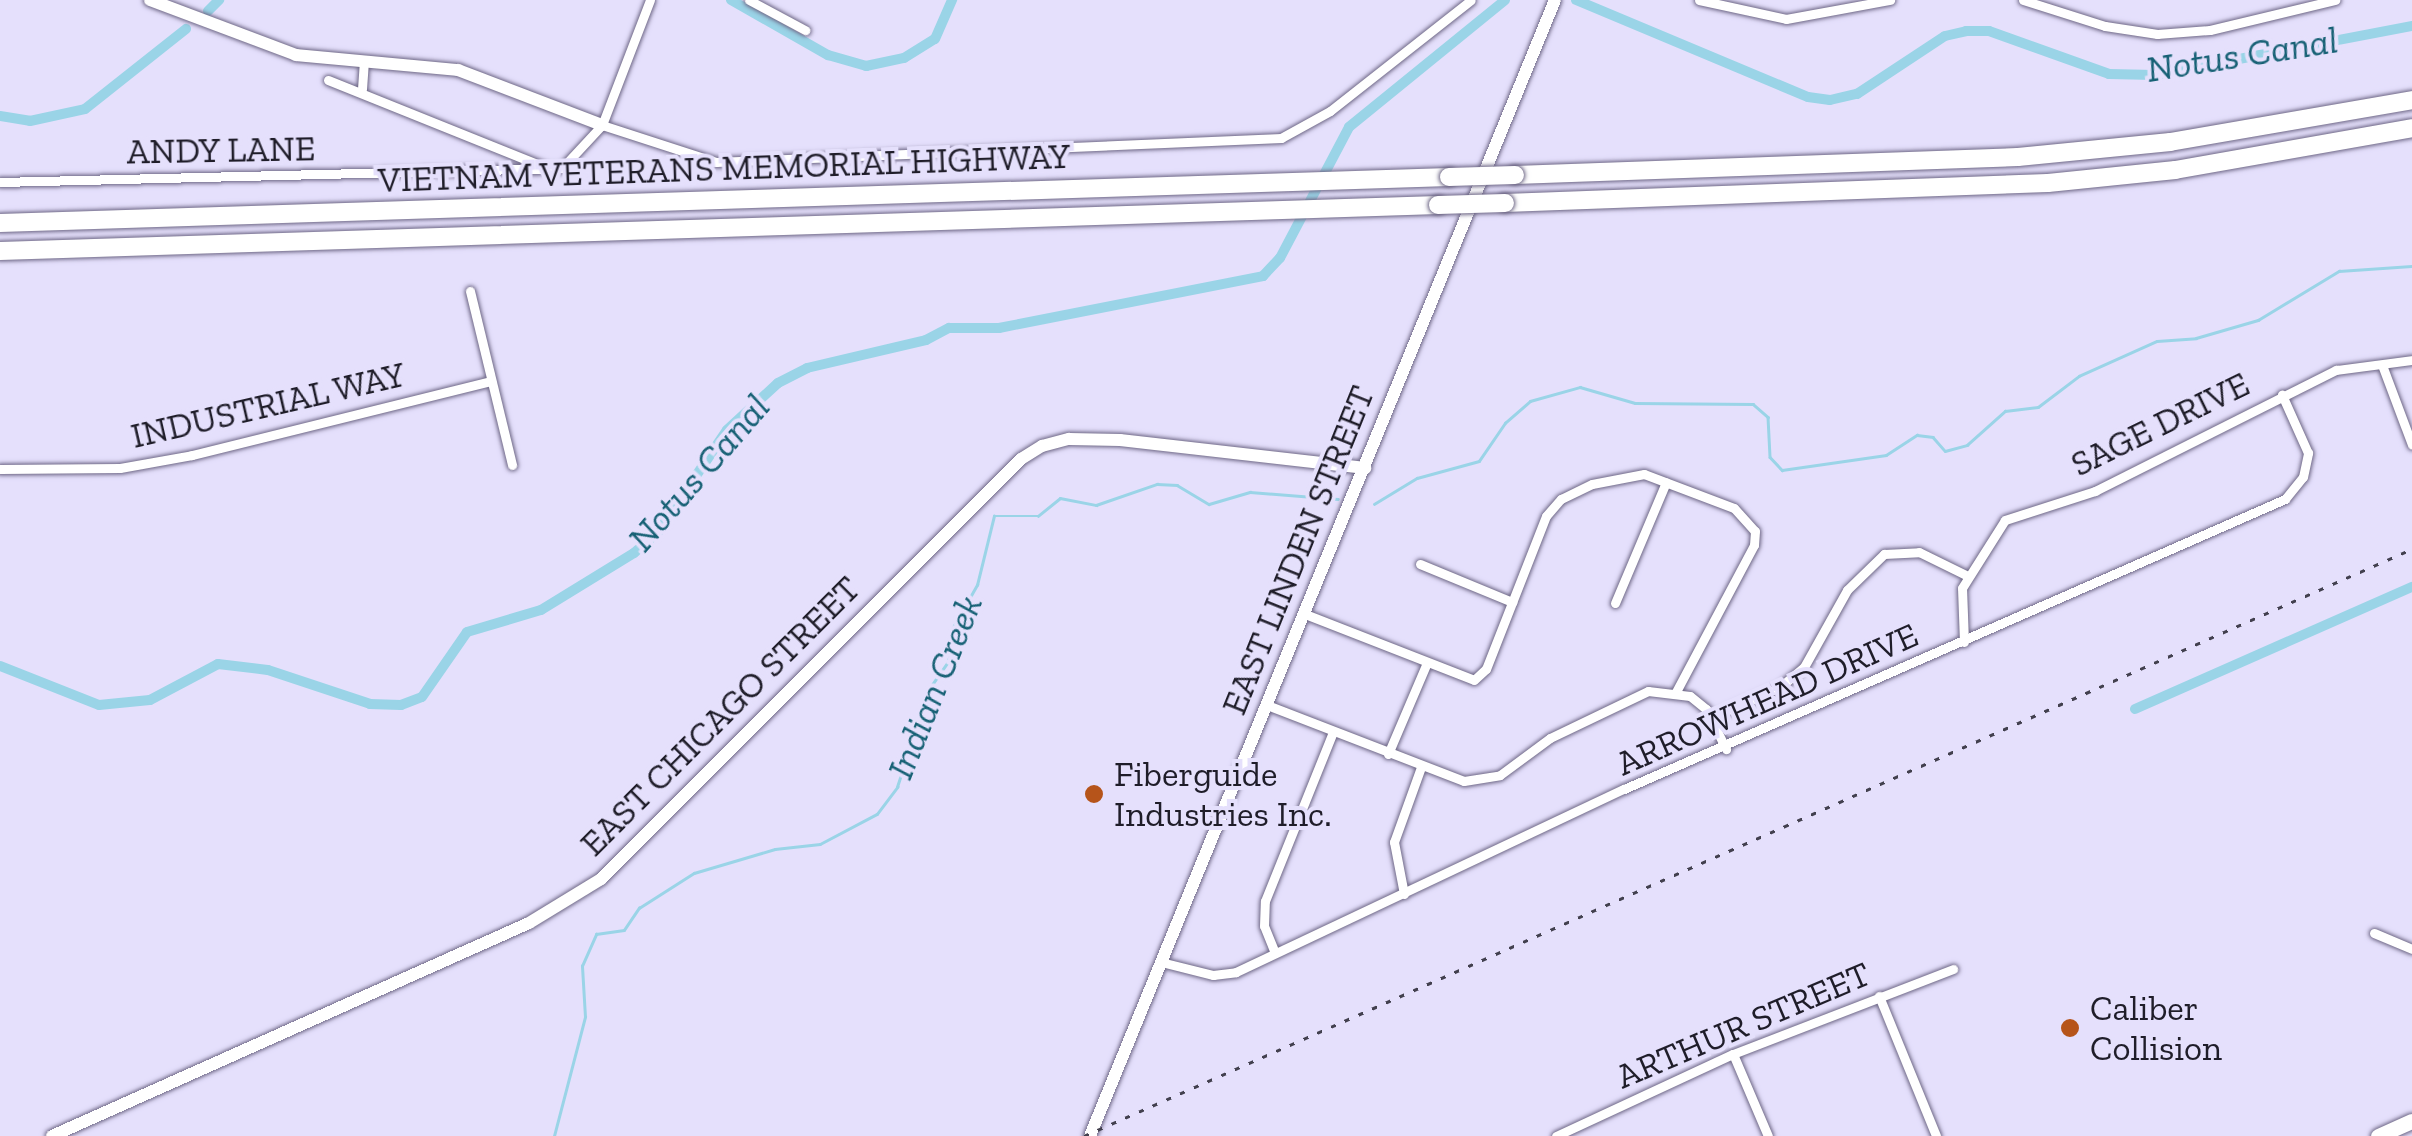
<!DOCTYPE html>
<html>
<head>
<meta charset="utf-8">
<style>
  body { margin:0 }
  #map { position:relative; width:2412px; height:1136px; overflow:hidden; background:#e5e0fc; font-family:"Zilla Slab",serif }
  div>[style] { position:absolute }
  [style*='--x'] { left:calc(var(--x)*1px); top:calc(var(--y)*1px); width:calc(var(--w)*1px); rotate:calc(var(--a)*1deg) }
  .stream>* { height:2.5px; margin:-1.25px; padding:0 1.25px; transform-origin:1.25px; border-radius:1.25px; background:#9ad4e7 }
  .canal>* { height:10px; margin:-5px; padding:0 5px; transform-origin:5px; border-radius:5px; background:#9ad4e7 }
  .roads { filter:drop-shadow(0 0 2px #6e6786) drop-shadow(0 0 2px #6e6786) }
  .street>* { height:9px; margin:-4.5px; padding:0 4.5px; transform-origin:4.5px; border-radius:4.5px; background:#fff }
  .secondary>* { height:12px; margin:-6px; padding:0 6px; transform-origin:6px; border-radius:6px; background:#fff }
  .primary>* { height:15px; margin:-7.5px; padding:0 7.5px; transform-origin:7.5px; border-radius:7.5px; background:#fff }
  .highway>* { height:18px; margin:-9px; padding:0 9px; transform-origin:9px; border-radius:9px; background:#fff }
  .rail>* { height:2.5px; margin-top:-1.25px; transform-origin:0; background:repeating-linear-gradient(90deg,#42404e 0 5px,transparent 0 15px) }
  .bridges { filter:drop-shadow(0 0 2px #6e6786) drop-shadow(0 0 2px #6e6786) }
  .highway-bridge>* { height:18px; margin:-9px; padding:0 9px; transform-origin:9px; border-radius:9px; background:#fff }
  .dots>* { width:28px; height:28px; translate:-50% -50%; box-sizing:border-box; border:5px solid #e5e0fc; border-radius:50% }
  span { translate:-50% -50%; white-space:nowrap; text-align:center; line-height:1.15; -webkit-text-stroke:8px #e5e0fc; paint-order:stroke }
  .street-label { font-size:35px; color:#1f1d29 }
  .poi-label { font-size:35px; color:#1f1d29 }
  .left { translate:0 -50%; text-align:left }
  .water-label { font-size:38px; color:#176175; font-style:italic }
</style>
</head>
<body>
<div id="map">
  <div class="stream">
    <i style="--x:1374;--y:504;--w:50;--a:-31.2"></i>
    <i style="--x:1417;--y:478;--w:64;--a:-15.3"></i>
    <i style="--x:1479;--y:461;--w:46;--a:-55.6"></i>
    <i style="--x:1505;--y:423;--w:33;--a:-41"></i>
    <i style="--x:1530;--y:401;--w:52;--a:-15.6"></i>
    <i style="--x:1580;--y:387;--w:57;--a:16.2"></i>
    <i style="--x:1635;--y:403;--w:118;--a:0.5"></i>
    <i style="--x:1753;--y:404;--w:20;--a:41"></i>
    <i style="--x:1768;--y:417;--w:40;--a:87.1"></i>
    <i style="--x:1770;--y:457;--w:18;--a:47"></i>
    <i style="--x:1782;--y:470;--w:105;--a:-8.2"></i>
    <i style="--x:1886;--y:455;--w:37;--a:-33"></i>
    <i style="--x:1917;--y:435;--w:16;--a:7"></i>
    <i style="--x:1933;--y:437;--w:18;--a:49"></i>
    <i style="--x:1945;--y:451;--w:23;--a:-15"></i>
    <i style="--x:1967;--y:445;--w:51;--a:-41.8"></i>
    <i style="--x:2005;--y:411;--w:33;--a:-7"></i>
    <i style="--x:2038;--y:407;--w:51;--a:-37.1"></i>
    <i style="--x:2079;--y:376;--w:85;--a:-24.2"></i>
    <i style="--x:2157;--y:341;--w:39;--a:-4"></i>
    <i style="--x:2196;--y:338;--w:65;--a:-16.2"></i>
    <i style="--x:2258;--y:320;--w:95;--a:-31.2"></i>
    <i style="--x:2339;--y:271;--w:73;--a:-3.9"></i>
    <i style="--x:554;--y:1136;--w:123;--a:-75.4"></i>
    <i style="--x:585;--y:1017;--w:51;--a:-93.4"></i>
    <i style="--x:582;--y:966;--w:35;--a:-66"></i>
    <i style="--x:596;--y:934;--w:28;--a:-8"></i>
    <i style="--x:624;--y:930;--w:27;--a:-56"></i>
    <i style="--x:639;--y:908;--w:65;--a:-32.5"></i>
    <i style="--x:694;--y:873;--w:84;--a:-16.5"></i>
    <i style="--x:775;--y:849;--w:45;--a:-6.3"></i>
    <i style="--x:820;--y:844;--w:64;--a:-27.8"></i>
    <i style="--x:877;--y:814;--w:34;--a:-53"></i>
    <i style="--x:897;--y:787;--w:103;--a:-71.9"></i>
    <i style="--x:929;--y:689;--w:33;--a:-55"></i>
    <i style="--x:948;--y:662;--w:33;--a:-83"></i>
    <i style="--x:952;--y:629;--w:51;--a:-60.4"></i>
    <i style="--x:977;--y:585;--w:71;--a:-76.2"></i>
    <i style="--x:994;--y:516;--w:44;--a:0"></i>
    <i style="--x:1038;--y:516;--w:28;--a:-39"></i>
    <i style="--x:1060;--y:498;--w:37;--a:11"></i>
    <i style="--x:1096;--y:505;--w:65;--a:-19"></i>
    <i style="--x:1157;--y:484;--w:20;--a:3"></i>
    <i style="--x:1177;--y:485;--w:37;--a:31"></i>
    <i style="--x:1209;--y:504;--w:43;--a:-16.3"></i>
    <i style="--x:1250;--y:492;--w:88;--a:4.5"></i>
  </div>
  <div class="canal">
    <i style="--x:731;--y:0;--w:112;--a:29.6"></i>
    <i style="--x:828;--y:55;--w:40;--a:16"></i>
    <i style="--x:866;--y:66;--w:39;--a:-12"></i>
    <i style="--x:904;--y:58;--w:36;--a:-32"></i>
    <i style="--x:935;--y:39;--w:43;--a:-66.4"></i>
    <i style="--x:1576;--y:0;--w:251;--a:22.7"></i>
    <i style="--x:1808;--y:97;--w:22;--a:8"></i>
    <i style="--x:1830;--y:100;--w:28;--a:-13"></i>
    <i style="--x:1857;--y:94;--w:105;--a:-33.4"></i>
    <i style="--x:1945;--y:36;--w:22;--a:-13"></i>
    <i style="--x:1966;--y:31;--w:23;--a:0"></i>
    <i style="--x:1989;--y:31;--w:127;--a:19.7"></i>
    <i style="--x:2109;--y:74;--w:46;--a:1.2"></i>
    <i style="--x:2155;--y:75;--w:262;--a:-10.8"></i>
    <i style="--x:208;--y:11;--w:16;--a:-45"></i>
    <i style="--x:0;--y:116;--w:30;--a:9"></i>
    <i style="--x:30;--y:121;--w:56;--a:-12.3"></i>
    <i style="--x:85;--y:109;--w:129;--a:-38.4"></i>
    <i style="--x:0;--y:666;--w:106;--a:21.5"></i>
    <i style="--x:99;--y:705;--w:51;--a:-5.6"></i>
    <i style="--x:150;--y:700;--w:77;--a:-27.9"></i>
    <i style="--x:218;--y:664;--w:50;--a:6.8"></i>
    <i style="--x:268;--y:670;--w:108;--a:18.4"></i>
    <i style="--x:370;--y:704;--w:31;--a:2"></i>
    <i style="--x:401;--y:705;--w:22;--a:-21"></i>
    <i style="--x:422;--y:697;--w:79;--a:-55.3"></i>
    <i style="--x:467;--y:632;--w:77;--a:-16.6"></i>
    <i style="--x:541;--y:610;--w:109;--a:-31.5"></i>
    <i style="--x:634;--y:553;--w:32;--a:-41"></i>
    <i style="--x:658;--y:532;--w:123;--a:-55.9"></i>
    <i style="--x:727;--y:430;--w:69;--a:-42.7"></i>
    <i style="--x:778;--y:383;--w:33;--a:-27"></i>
    <i style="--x:807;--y:368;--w:122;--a:-13.2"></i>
    <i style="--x:926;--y:340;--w:26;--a:-28"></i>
    <i style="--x:949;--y:328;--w:50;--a:0"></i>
    <i style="--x:999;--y:328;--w:269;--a:-11.1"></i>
    <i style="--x:1263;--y:276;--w:25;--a:-47"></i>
    <i style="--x:1280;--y:258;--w:148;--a:-62.2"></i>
    <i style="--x:1349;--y:127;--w:201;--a:-39.1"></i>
    <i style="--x:2135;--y:709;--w:303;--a:-23.8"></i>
  </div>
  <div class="roads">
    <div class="street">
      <i style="--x:749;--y:0;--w:64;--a:28.2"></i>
      <i style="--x:1699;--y:0;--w:89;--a:12.3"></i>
      <i style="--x:1786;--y:19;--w:106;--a:-10.4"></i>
      <i style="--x:2023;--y:0;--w:86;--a:17.6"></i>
      <i style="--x:2105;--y:26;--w:53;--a:8.7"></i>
      <i style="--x:2157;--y:34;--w:53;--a:-4.3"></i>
      <i style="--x:2210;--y:30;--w:129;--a:-13.5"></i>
      <i style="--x:328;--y:80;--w:236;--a:21.9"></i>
      <i style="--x:362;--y:89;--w:27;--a:-86"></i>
      <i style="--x:602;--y:125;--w:120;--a:18"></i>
      <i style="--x:716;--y:162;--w:566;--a:-2.43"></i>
      <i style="--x:1281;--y:138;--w:56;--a:-28.9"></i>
      <i style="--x:1330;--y:111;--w:179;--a:-38.2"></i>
      <i style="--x:0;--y:182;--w:562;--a:-1.43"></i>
      <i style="--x:562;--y:168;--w:59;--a:-47.1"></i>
      <i style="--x:602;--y:125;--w:134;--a:-69"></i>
      <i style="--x:470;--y:291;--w:179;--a:76.4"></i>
      <i style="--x:2382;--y:365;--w:85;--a:69.4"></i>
      <i style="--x:0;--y:469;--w:120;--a:-0.5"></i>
      <i style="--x:120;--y:468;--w:73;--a:-10.2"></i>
      <i style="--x:192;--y:455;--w:304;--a:-13.9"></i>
      <i style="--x:1420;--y:564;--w:100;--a:22.4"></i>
      <i style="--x:1615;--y:603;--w:131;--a:-67.1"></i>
      <i style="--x:1305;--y:614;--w:181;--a:21.3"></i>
      <i style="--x:1474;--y:680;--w:16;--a:-43"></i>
      <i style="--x:1486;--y:669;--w:164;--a:-68.6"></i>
      <i style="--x:1546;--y:516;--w:23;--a:-49"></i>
      <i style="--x:1561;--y:499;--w:34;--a:-26"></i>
      <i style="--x:1592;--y:484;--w:53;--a:-10.9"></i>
      <i style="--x:1644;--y:474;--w:96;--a:20.7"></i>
      <i style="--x:1734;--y:508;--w:31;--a:48"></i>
      <i style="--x:1755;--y:531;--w:14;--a:94"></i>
      <i style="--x:1754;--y:545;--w:166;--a:118"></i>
      <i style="--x:1964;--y:642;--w:54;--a:-92.1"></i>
      <i style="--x:1962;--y:588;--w:80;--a:-57.7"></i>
      <i style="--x:2005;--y:520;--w:95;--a:-17.9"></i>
      <i style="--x:2095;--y:491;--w:270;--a:-26.7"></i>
      <i style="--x:2336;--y:370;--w:77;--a:-7.5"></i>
      <i style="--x:1267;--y:705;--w:211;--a:21.1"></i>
      <i style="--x:1464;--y:781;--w:36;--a:-9"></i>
      <i style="--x:1500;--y:775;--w:62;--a:-36.5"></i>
      <i style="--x:1550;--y:738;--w:109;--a:-25.6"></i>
      <i style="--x:1648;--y:691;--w:42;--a:6.8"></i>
      <i style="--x:1690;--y:696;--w:21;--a:39"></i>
      <i style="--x:1706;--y:709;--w:45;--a:63.4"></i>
      <i style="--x:1710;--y:718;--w:77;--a:-23.9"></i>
      <i style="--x:1780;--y:687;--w:31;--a:-40"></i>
      <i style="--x:1804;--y:667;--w:88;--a:-60.8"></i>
      <i style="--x:1847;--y:590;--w:52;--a:-44.2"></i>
      <i style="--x:1884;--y:554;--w:35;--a:-3"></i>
      <i style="--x:1919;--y:552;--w:55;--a:26.1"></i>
      <i style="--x:1388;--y:754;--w:97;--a:-66.9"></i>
      <i style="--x:1404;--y:894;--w:53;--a:-100.9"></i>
      <i style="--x:1394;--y:842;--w:80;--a:-70.2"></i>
      <i style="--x:2374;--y:933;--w:41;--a:22.8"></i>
      <i style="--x:1275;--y:953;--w:29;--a:-112"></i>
      <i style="--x:1264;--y:926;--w:25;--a:-88"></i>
      <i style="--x:1265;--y:901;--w:182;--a:-68.1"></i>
      <i style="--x:1161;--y:962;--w:54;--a:14"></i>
      <i style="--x:1213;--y:975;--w:23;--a:-7"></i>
      <i style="--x:1236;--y:972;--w:429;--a:-25.3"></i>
      <i style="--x:1624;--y:789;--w:722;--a:-23.69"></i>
      <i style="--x:2285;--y:499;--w:28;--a:-51"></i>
      <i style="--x:2303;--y:477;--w:25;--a:-78"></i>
      <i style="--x:2308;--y:453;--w:64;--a:-114.1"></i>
      <i style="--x:1879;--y:996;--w:151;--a:67.8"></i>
      <i style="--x:1733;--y:1054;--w:89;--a:66.9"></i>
      <i style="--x:1556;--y:1136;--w:195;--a:-24.9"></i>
      <i style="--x:1733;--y:1054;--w:236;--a:-21.1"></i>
    </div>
    <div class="secondary">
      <i style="--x:150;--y:0;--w:156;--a:20.6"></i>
      <i style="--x:296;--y:55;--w:163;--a:5.3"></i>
      <i style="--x:458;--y:70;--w:154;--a:20.9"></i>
      <i style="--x:52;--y:1136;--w:522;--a:-24.06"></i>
      <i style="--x:529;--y:923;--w:84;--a:-31.4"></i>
      <i style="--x:601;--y:879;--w:594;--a:-45"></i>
      <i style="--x:1021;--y:459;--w:25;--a:-32"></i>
      <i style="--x:1042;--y:446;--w:28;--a:-15"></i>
      <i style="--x:1069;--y:439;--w:51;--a:1.1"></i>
      <i style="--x:1120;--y:440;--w:247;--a:6.5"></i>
      <i style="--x:1090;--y:1136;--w:1227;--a:-67.74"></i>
    </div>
    <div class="primary">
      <i style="--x:2378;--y:1136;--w:37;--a:-24"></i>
    </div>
    <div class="highway">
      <i style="--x:1515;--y:175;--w:503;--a:-2.05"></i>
      <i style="--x:2018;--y:157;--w:153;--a:-5.6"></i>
      <i style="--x:2170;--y:142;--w:246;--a:-9.8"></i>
      <i style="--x:1505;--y:203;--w:543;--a:-2.11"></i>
      <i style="--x:2048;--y:183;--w:128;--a:-5.8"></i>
      <i style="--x:2175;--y:170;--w:241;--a:-10"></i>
      <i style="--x:0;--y:223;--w:1450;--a:-1.82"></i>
      <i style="--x:0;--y:251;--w:1439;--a:-1.83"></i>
    </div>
  </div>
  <div class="rail">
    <i style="--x:1084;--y:1136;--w:1452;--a:-23.85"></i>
  </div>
  <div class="bridges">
    <div class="highway-bridge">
      <i style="--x:1449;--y:177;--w:66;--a:-1.7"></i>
      <i style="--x:1438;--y:205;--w:67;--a:-1.7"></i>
    </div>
  </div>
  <div class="dots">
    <i style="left:1094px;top:794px;background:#b6541a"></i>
    <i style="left:2070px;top:1028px;background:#b6541a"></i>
  </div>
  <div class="street-label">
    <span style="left:221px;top:150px;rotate:-1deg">ANDY LANE</span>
    <span style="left:724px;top:168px;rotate:-2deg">VIETNAM VETERANS MEMORIAL HIGHWAY</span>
    <span style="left:268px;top:405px;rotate:-13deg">INDUSTRIAL WAY</span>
    <span style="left:2160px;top:424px;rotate:-26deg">SAGE DRIVE</span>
    <span style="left:1298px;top:550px;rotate:-68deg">EAST LINDEN STREET</span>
    <span style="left:1767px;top:699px;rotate:-24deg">ARROWHEAD DRIVE</span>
    <span style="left:720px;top:716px;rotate:-45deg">EAST CHICAGO STREET</span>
    <span style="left:1743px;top:1025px;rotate:-23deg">ARTHUR STREET</span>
  </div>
  <div class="poi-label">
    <span class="left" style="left:1114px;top:794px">Fiberguide<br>Industries Inc.</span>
    <span class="left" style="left:2090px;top:1028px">Caliber<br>Collision</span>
  </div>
  <div class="water-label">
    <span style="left:2242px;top:55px;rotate:-9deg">Notus Canal</span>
    <span style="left:699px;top:473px;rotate:-49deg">Notus Canal</span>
    <span style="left:935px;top:687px;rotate:-68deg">Indian Creek</span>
  </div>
</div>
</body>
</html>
